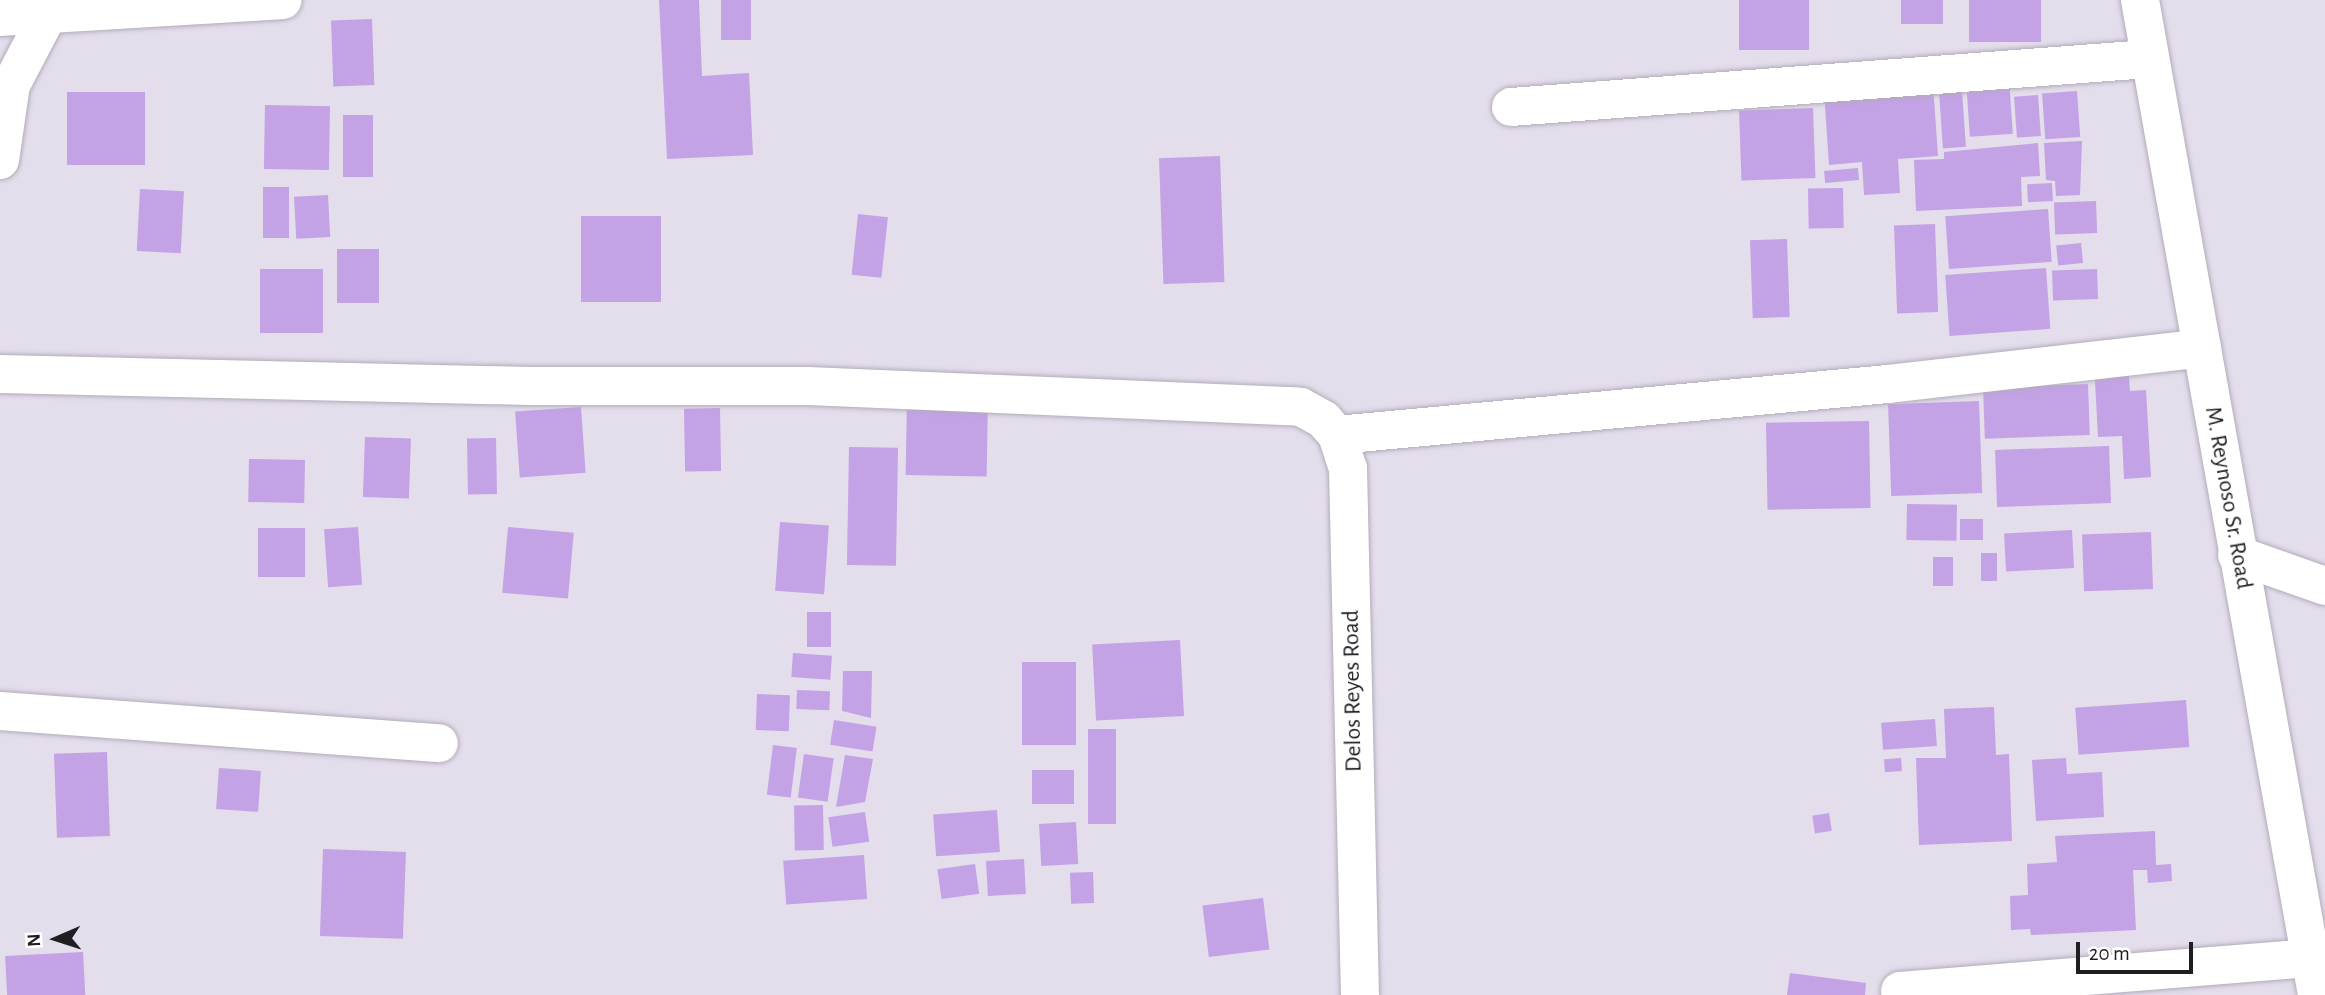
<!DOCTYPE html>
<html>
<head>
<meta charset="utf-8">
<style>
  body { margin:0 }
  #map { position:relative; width:2325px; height:995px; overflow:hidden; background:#e4ddeb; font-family:"Alegreya Sans",sans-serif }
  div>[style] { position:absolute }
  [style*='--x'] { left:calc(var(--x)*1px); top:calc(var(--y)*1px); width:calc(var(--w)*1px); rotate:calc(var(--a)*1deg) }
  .building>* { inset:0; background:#c3a2e6; transform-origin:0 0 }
  .roads { filter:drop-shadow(0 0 2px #b2acb9) drop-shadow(0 0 2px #b2acb9) }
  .minor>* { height:38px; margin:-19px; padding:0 19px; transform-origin:19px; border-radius:19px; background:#fff }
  span { translate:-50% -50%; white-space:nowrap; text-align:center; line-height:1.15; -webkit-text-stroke:5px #fff; paint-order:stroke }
  .street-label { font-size:24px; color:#201e23 }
  .north { position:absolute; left:21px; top:904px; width:70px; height:70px; -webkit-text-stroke:5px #fff; paint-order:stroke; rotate:267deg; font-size:19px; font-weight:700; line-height:28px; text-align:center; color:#201e23 }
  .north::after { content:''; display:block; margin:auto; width:24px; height:32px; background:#201e23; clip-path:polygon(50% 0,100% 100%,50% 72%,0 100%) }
  .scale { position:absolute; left:2076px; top:942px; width:117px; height:32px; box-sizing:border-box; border:4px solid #201e23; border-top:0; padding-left:9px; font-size:21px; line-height:24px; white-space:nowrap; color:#201e23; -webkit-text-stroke:5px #fff; paint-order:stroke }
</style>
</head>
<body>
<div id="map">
  <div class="building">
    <i style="clip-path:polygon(659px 0,699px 0,702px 76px,749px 73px,753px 155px,667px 159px)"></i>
    <i style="left:721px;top:0;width:30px;height:40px"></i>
    <i style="left:1739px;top:0;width:70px;height:50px"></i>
    <i style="left:1901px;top:0;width:42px;height:24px"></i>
    <i style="left:1969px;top:0;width:72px;height:42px"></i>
    <i style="left:372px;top:19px;width:66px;height:41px;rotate:88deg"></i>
    <i style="left:2009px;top:79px;width:55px;height:43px;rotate:86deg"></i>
    <i style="clip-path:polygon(1933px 84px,1938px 156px,1898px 159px,1900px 193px,1864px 195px,1862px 162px,1829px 165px,1824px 91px)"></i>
    <i style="left:1962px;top:91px;width:56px;height:23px;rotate:86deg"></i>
    <i style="left:2077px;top:91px;width:46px;height:35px;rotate:86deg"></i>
    <i style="left:67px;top:92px;width:78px;height:73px"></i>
    <i style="left:2038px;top:95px;width:41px;height:24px;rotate:86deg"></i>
    <i style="left:265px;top:105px;width:65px;height:64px;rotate:1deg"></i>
    <i style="left:1813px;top:108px;width:70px;height:74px;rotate:88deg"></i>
    <i style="left:343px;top:115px;width:30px;height:62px"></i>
    <i style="clip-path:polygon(2082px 141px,2080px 195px,2056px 196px,2055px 181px,2046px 180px,2044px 143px)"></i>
    <i style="clip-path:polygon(2038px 143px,2040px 176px,2021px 177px,2022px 206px,1916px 211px,1914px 160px,1944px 159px,1944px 152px)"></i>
    <i style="left:1220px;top:156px;width:126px;height:61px;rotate:88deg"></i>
    <i style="left:1858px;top:168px;width:12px;height:34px;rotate:85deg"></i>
    <i style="left:2052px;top:183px;width:18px;height:25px;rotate:87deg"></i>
    <i style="left:263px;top:187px;width:26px;height:51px"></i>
    <i style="left:1843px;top:188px;width:40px;height:35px;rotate:89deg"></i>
    <i style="left:140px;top:189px;width:44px;height:62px;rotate:3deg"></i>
    <i style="left:328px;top:195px;width:42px;height:34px;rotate:87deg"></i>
    <i style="left:2096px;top:201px;width:32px;height:42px;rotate:88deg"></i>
    <i style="left:2048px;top:209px;width:53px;height:103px;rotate:86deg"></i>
    <i style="left:858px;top:214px;width:30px;height:61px;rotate:6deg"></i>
    <i style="left:581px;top:216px;width:80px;height:86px"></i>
    <i style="left:1935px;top:224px;width:88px;height:41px;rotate:88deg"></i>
    <i style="left:1787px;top:239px;width:78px;height:37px;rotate:88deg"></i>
    <i style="left:2081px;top:243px;width:20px;height:25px;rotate:84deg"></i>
    <i style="left:337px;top:249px;width:42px;height:54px"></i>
    <i style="left:2046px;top:268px;width:61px;height:101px;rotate:86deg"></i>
    <i style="left:260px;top:269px;width:63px;height:64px"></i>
    <i style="left:2097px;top:269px;width:30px;height:45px;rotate:88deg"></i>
    <i style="clip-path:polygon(2128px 362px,2130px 391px,2146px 390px,2151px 477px,2124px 479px,2122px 436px,2098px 437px,2094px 363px)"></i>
    <i style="left:2088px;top:384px;width:51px;height:105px;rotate:88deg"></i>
    <i style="left:907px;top:397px;width:81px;height:78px;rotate:1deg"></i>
    <i style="left:1979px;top:401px;width:92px;height:91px;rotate:88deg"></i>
    <i style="left:581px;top:407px;width:66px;height:66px;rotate:86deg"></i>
    <i style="left:720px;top:408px;width:63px;height:36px;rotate:89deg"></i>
    <i style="left:1869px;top:421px;width:87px;height:103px;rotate:89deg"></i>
    <i style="left:365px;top:437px;width:46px;height:60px;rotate:2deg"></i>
    <i style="left:496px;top:438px;width:56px;height:29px;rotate:89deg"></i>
    <i style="left:2109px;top:446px;width:57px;height:114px;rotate:88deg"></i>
    <i style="left:849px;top:447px;width:49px;height:118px;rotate:1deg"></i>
    <i style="left:249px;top:459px;width:56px;height:43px;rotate:1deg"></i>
    <i style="left:1907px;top:504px;width:50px;height:36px;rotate:1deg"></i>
    <i style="left:1983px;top:519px;width:21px;height:23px;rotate:90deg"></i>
    <i style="left:780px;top:522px;width:49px;height:69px;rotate:4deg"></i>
    <i style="left:358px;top:527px;width:58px;height:34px;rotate:86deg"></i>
    <i style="left:508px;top:527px;width:66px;height:66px;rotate:5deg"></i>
    <i style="left:258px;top:528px;width:47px;height:49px"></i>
    <i style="left:2072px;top:530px;width:38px;height:68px;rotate:87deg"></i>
    <i style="left:2151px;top:532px;width:57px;height:69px;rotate:88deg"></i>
    <i style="left:1981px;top:553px;width:16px;height:28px"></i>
    <i style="left:1933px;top:557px;width:20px;height:29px"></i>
    <i style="left:807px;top:612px;width:24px;height:35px"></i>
    <i style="left:1180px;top:640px;width:76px;height:88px;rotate:87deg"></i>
    <i style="left:793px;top:653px;width:39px;height:24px;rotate:4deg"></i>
    <i style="left:1022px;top:662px;width:54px;height:83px"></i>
    <i style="clip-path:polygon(843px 671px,872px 671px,871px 718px,842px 711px)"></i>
    <i style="left:797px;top:690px;width:33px;height:19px;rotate:2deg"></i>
    <i style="left:757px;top:694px;width:33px;height:36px;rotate:2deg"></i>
    <i style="left:2186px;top:700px;width:47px;height:111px;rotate:86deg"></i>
    <i style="clip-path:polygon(1994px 707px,1996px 755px,2009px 754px,2012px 841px,1919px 845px,1916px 758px,1946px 758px,1944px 709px)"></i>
    <i style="left:1935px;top:719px;width:27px;height:54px;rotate:86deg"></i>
    <i style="left:834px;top:720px;width:43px;height:25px;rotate:9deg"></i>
    <i style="left:1088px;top:729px;width:28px;height:95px"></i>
    <i style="left:773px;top:745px;width:24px;height:50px;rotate:7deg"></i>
    <i style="left:107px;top:752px;width:84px;height:53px;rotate:88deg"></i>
    <i style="left:804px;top:754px;width:30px;height:44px;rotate:8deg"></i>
    <i style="clip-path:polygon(845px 755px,873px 759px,865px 802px,836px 807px)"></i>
    <i style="left:1901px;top:758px;width:13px;height:17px;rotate:86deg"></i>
    <i style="clip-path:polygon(2066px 758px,2067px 774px,2102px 772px,2104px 817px,2036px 821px,2032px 760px)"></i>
    <i style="left:219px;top:768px;width:42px;height:41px;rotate:4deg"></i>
    <i style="left:1074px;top:770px;width:34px;height:42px;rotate:90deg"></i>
    <i style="left:823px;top:805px;width:45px;height:29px;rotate:89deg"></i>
    <i style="left:997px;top:810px;width:42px;height:64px;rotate:86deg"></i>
    <i style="left:865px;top:812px;width:30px;height:37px;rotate:82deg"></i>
    <i style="left:1829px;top:813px;width:18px;height:17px;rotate:81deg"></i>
    <i style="left:1076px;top:822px;width:42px;height:37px;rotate:87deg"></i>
    <i style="clip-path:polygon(2155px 831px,2156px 865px,2171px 864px,2172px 881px,2148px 883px,2147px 870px,2133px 870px,2136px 930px,2031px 935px,2030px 929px,2011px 930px,2010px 896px,2028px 895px,2027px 864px,2057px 862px,2055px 836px)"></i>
    <i style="left:323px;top:849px;width:83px;height:87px;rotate:2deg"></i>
    <i style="left:864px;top:855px;width:44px;height:81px;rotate:86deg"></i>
    <i style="left:1024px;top:859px;width:35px;height:38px;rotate:87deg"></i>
    <i style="left:975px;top:864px;width:30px;height:38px;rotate:82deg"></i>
    <i style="left:1093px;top:872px;width:31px;height:23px;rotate:88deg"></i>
    <i style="left:1263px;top:898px;width:52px;height:61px;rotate:83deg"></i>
    <i style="left:83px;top:952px;width:43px;height:78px;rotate:87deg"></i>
    <i style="clip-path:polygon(1790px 973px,1866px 983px,1865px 995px,1787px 995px)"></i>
  </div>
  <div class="roads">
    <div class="minor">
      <i style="--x:2140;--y:0;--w:1011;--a:79.91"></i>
      <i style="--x:0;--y:17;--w:283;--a:-3.4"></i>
      <i style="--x:1511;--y:107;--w:639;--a:-4.31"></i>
      <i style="--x:0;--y:160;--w:76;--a:-81.7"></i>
      <i style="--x:11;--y:85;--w:78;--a:-62.4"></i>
      <i style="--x:47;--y:16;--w:22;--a:-27"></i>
      <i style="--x:0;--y:374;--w:530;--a:1.3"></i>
      <i style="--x:530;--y:386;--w:278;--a:0"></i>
      <i style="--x:808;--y:386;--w:493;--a:2.4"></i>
      <i style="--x:1301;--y:407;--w:26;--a:29"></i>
      <i style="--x:1324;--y:420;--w:20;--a:49"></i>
      <i style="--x:1337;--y:435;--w:35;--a:72"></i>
      <i style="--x:1348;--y:468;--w:527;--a:88.7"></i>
      <i style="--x:1337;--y:435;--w:553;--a:-5.29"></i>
      <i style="--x:1888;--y:384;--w:316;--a:-6.5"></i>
      <i style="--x:2237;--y:555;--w:93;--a:19.4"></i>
      <i style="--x:0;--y:711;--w:440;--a:4.2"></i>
      <i style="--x:1900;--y:991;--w:413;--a:-4.6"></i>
    </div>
  </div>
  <div class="street-label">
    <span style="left:2228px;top:498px;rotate:80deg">M. Reynoso Sr. Road</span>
    <span style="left:1353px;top:691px;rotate:-91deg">Delos Reyes Road</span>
  </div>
  <div class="north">N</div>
  <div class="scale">20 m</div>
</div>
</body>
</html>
